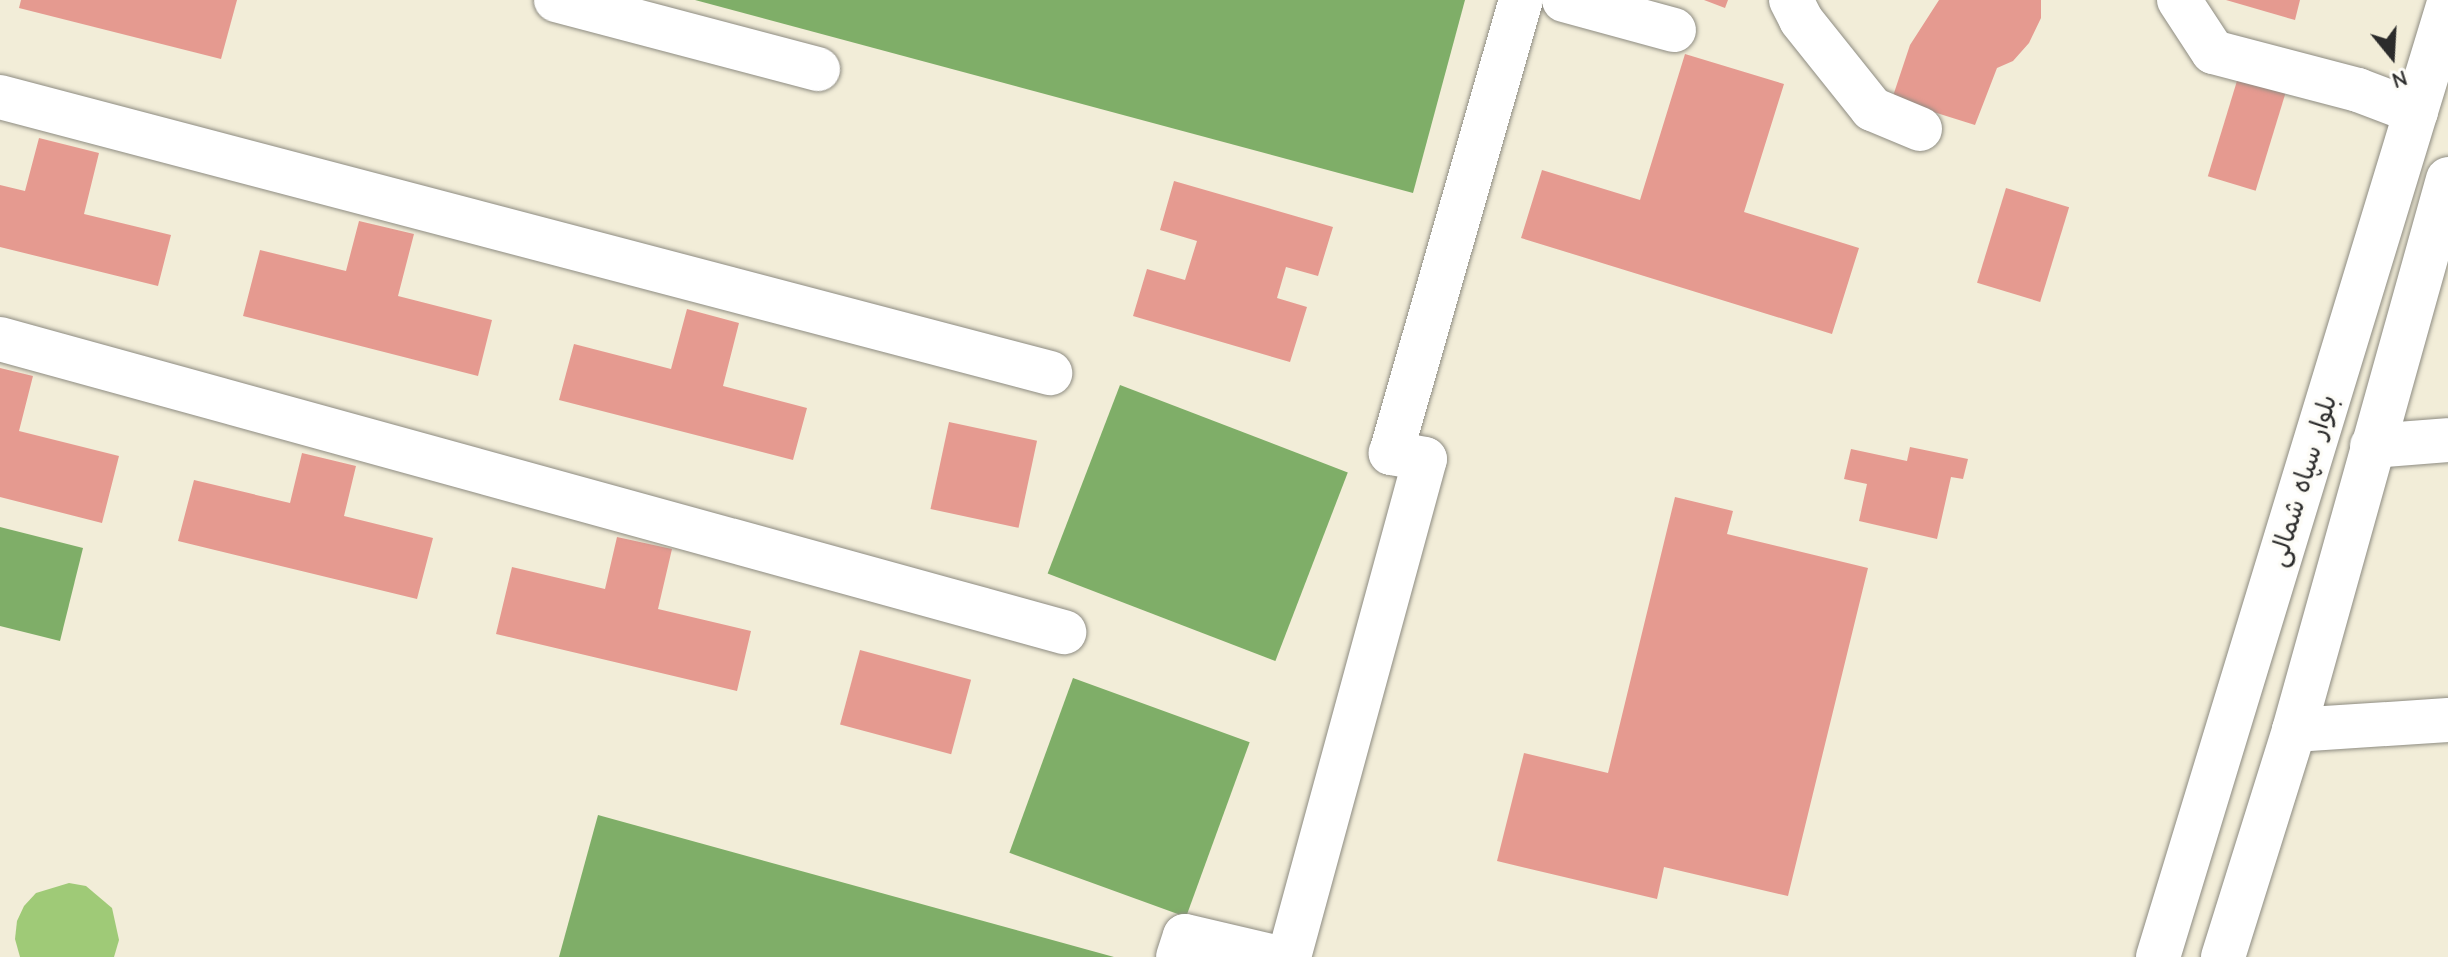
<!DOCTYPE html>
<html>
<head>
<meta charset="utf-8">
<style>
  body { margin:0 }
  #map { position:relative; width:2448px; height:957px; overflow:hidden; background:#f2edd8; font-family:"Comic Neue","Playpen Sans Arabic",sans-serif }
  div>[style] { position:absolute }
  [style*='--x'] { left:calc(var(--x)*1px); top:calc(var(--y)*1px); width:calc(var(--w)*1px); rotate:calc(var(--a)*1deg) }
  .green>* { inset:0; background:#9fca77 }
  .forest>* { inset:0; background:#7fae68; transform-origin:0 0 }
  .building>* { inset:0; background:#e59a90; transform-origin:0 0 }
  .roads { filter:drop-shadow(0 0 2px #8e8c82) drop-shadow(0 0 2px #8e8c82) }
  .minor>* { height:44px; margin:-22px; padding:0 22px; transform-origin:22px; border-radius:22px; background:#fff }
  .major>* { height:44px; margin:-22px; padding:0 22px; transform-origin:22px; border-radius:22px; background:#fff }
  span { translate:-50% -50%; white-space:nowrap; text-align:center; line-height:1.15; -webkit-text-stroke:7px #fdfcf7; paint-order:stroke }
  .street-label { font-size:26px; color:#2b2b2b }
  .north { position:absolute; left:2352px; top:16px; width:80px; height:80px; -webkit-text-stroke:6px #fdfcf7; paint-order:stroke; rotate:162deg; font-size:22px; font-weight:700; line-height:32px; text-align:center; color:#2b2b2b }
  .north::after { content:''; display:block; margin:auto; width:28px; height:36px; background:#2b2b2b; clip-path:polygon(50% 0,100% 100%,50% 72%,0 100%) }
</style>
</head>
<body>
<div id="map">
  <div class="green">
    <i style="clip-path:polygon(69px 883px,86px 886px,112px 908px,119px 940px,114px 957px,20px 957px,15px 939px,17px 921px,24px 906px,36px 893px)"></i>
  </div>
  <div class="forest">
    <i style="clip-path:polygon(695px 0,1465px 0,1413px 193px)"></i>
    <i style="left:1120px;top:385px;width:244px;height:202px;rotate:21deg"></i>
    <i style="clip-path:polygon(0 527px,83px 548px,60px 641px,0 626px)"></i>
    <i style="left:1073px;top:678px;width:188px;height:186px;rotate:20deg"></i>
    <i style="clip-path:polygon(598px 815px,1114px 957px,559px 957px)"></i>
  </div>
  <div class="building">
    <i style="clip-path:polygon(21px 0,237px 0,221px 59px,19px 8px)"></i>
    <i style="clip-path:polygon(1704px 0,1728px 0,1725px 8px)"></i>
    <i style="clip-path:polygon(1939px 0,2041px 0,2041px 18px,2029px 43px,2013px 61px,1997px 68px,1975px 125px,1892px 99px,1910px 45px)"></i>
    <i style="clip-path:polygon(2226px 0,2300px 0,2295px 20px)"></i>
    <i style="clip-path:polygon(1685px 54px,1784px 84px,1744px 212px,1859px 248px,1832px 334px,1521px 238px,1542px 170px,1640px 200px)"></i>
    <i style="left:2240px;top:71px;width:50px;height:110px;rotate:17deg"></i>
    <i style="clip-path:polygon(39px 138px,99px 153px,84px 214px,171px 235px,158px 286px,0 247px,0 185px,25px 191px)"></i>
    <i style="clip-path:polygon(1174px 181px,1333px 227px,1318px 276px,1286px 267px,1277px 298px,1307px 307px,1290px 362px,1133px 316px,1147px 269px,1185px 280px,1197px 241px,1160px 230px)"></i>
    <i style="left:2006px;top:188px;width:66px;height:99px;rotate:17deg"></i>
    <i style="clip-path:polygon(359px 221px,414px 234px,398px 296px,492px 320px,478px 376px,243px 316px,260px 250px,346px 271px)"></i>
    <i style="clip-path:polygon(687px 309px,739px 323px,723px 386px,807px 408px,793px 460px,559px 400px,574px 344px,671px 369px)"></i>
    <i style="clip-path:polygon(0 368px,33px 376px,19px 431px,119px 456px,102px 523px,0 497px)"></i>
    <i style="left:949px;top:422px;width:90px;height:89px;rotate:12deg"></i>
    <i style="clip-path:polygon(1910px 447px,1968px 459px,1963px 479px,1951px 477px,1937px 539px,1859px 521px,1867px 484px,1844px 479px,1851px 449px,1907px 461px)"></i>
    <i style="clip-path:polygon(302px 453px,356px 466px,344px 516px,433px 538px,417px 599px,178px 541px,194px 480px,290px 503px)"></i>
    <i style="clip-path:polygon(1675px 497px,1733px 511px,1727px 534px,1868px 568px,1788px 896px,1664px 867px,1657px 899px,1497px 861px,1524px 753px,1608px 773px)"></i>
    <i style="clip-path:polygon(617px 537px,672px 549px,658px 609px,751px 631px,737px 691px,496px 634px,512px 567px,605px 589px)"></i>
    <i style="left:860px;top:650px;width:115px;height:77px;rotate:15deg"></i>
  </div>
  <div class="roads">
    <div class="minor">
      <i style="--x:556;--y:0;--w:271;--a:14.8"></i>
      <i style="--x:1564;--y:0;--w:114;--a:15.3"></i>
      <i style="--x:1791;--y:0;--w:22;--a:63"></i>
      <i style="--x:1801;--y:20;--w:114;--a:51.4"></i>
      <i style="--x:1872;--y:109;--w:52;--a:22.6"></i>
      <i style="--x:2179;--y:0;--w:62;--a:56.8"></i>
      <i style="--x:2213;--y:52;--w:150;--a:14.7"></i>
      <i style="--x:2358;--y:90;--w:62;--a:20.8"></i>
      <i style="--x:0;--y:97;--w:1086;--a:14.73"></i>
      <i style="--x:0;--y:339;--w:1104;--a:15.4"></i>
      <i style="--x:2372;--y:446;--w:76;--a:-4.5"></i>
      <i style="--x:2294;--y:730;--w:154;--a:-3.7"></i>
      <i style="--x:1178;--y:957;--w:22;--a:-72"></i>
      <i style="--x:1185;--y:936;--w:92;--a:13.1"></i>
      <i style="--x:1289;--y:957;--w:516;--a:-74.73"></i>
      <i style="--x:1425;--y:459;--w:35;--a:-170"></i>
      <i style="--x:1391;--y:453;--w:471;--a:-74"></i>
    </div>
    <div class="major">
      <i style="--x:2158;--y:957;--w:994;--a:-73.04"></i>
      <i style="--x:2223;--y:957;--w:238;--a:-72.6"></i>
      <i style="--x:2294;--y:730;--w:572;--a:-74.38"></i>
    </div>
  </div>
  <div class="street-label">
    <span style="left:2304px;top:481px;rotate:-73deg">بلوار سپاه شمالی</span>
  </div>
  <div class="north">N</div>
</div>
</body>
</html>
